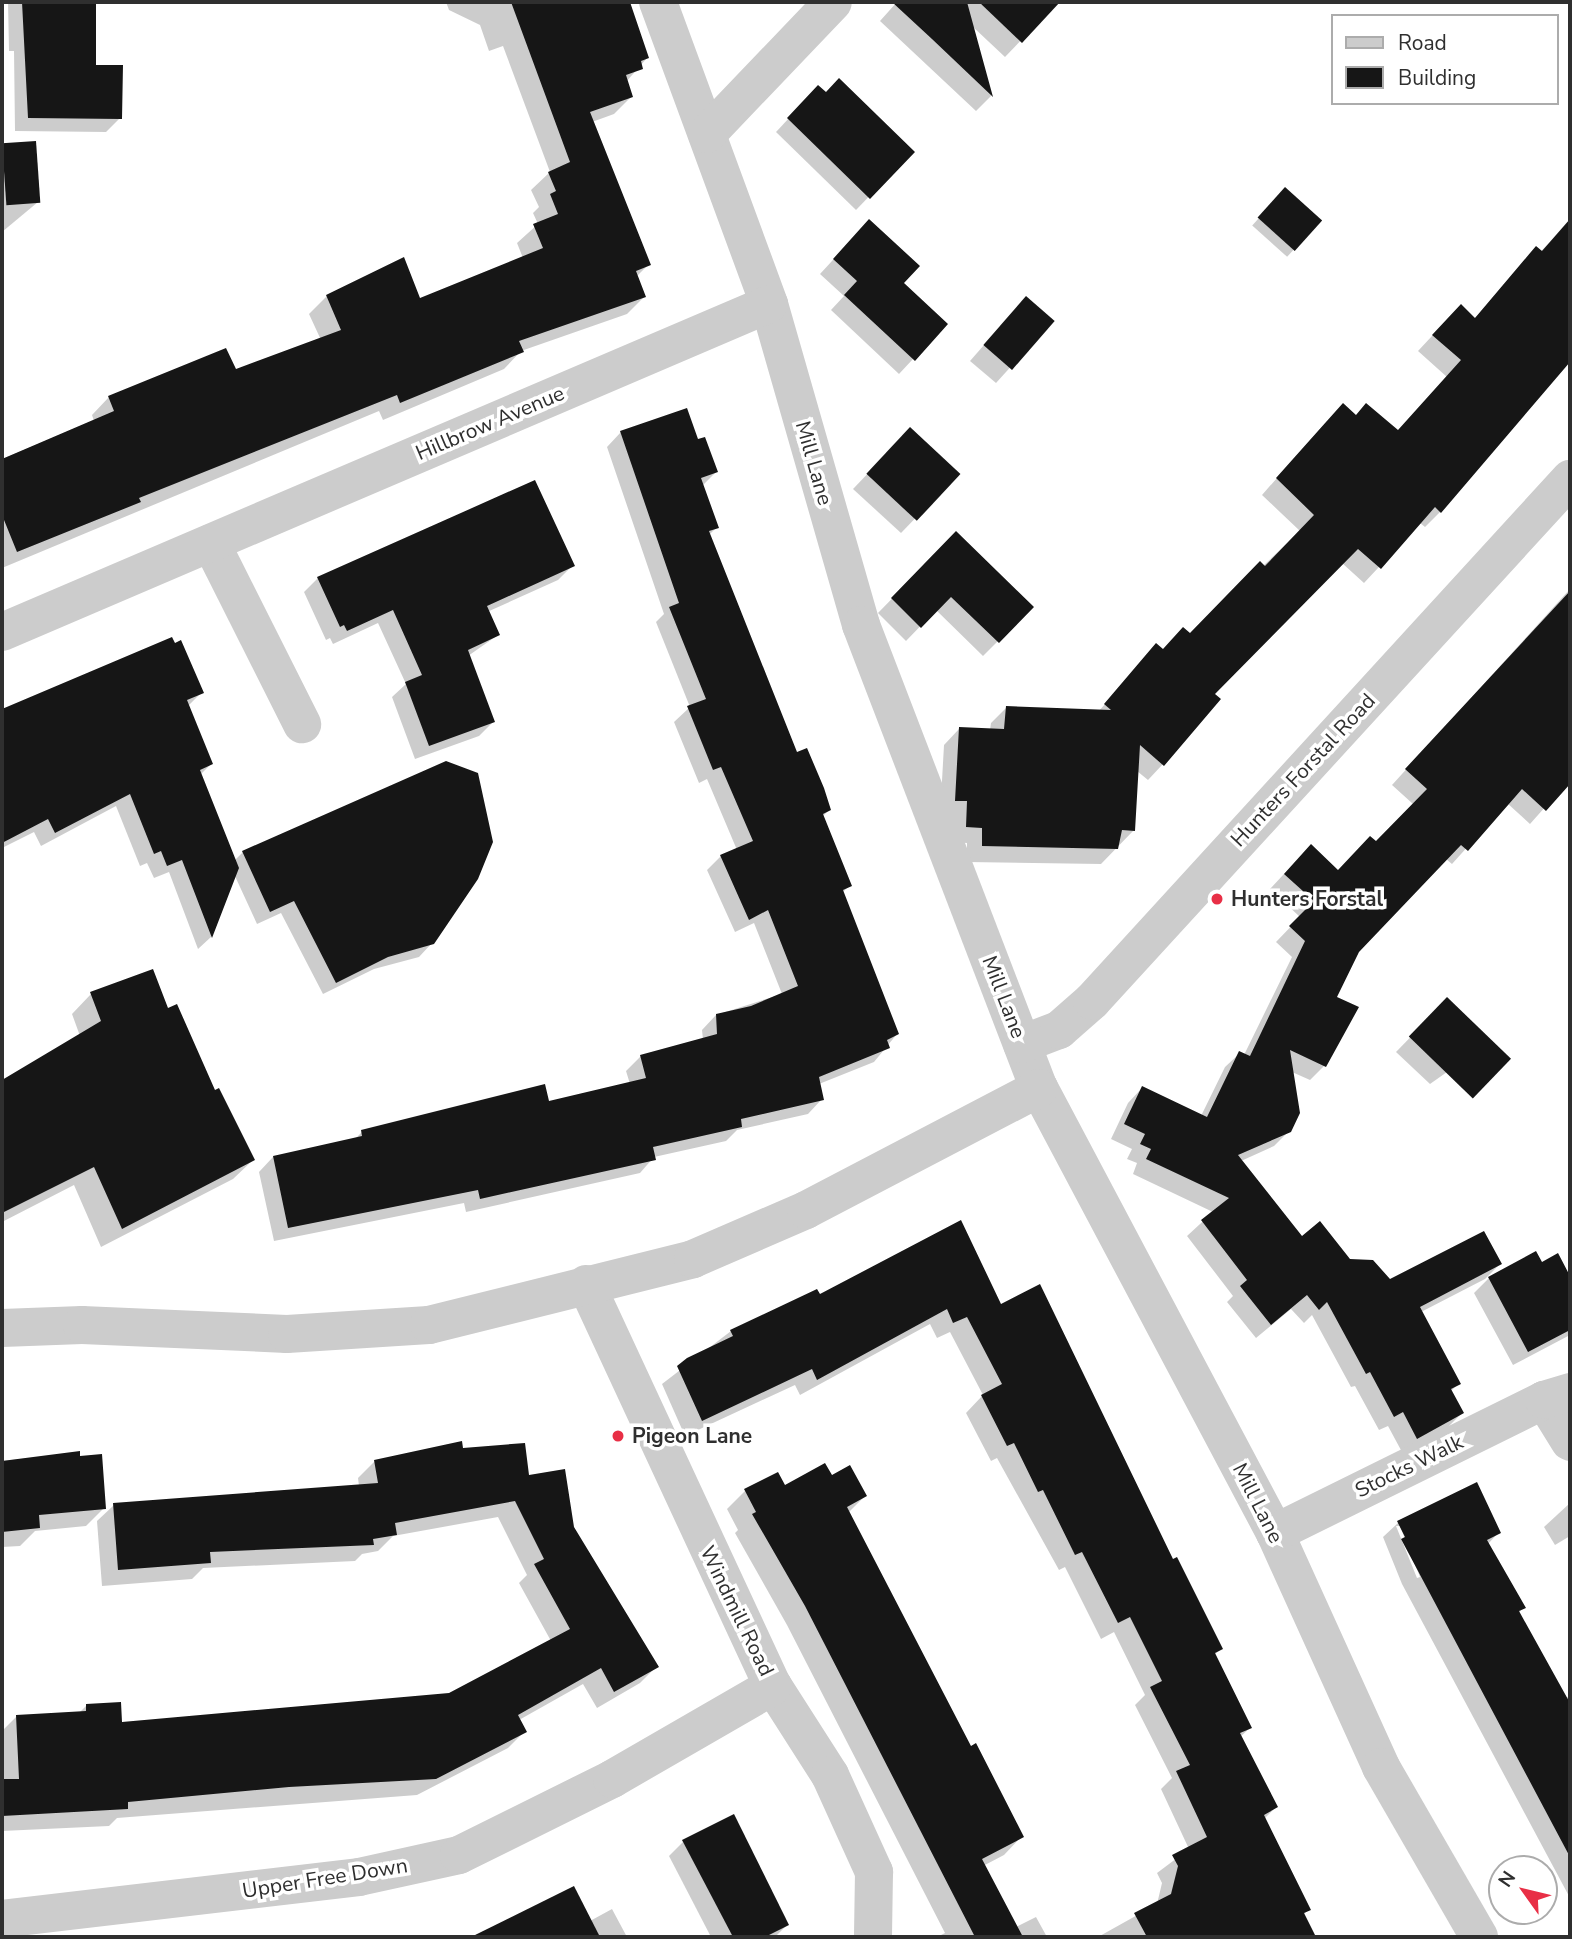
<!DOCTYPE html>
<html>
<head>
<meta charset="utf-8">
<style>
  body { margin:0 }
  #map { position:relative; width:1572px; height:1939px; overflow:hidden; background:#fff; font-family:"Nunito Sans",sans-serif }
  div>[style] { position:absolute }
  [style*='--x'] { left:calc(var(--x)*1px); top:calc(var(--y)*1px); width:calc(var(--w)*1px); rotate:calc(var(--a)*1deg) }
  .shadow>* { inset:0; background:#0003; transform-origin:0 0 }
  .building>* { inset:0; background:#161616; transform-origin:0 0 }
  .minor>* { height:38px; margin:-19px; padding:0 19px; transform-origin:19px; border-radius:19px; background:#ccc }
  .dots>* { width:19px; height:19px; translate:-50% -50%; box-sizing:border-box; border:4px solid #fff; border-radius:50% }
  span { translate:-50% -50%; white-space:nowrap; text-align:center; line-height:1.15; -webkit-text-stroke:7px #fff; paint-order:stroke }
  .street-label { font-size:21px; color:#2f2f2f }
  .poi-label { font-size:21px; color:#2f2f2f; font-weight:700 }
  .left { translate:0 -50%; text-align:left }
  .frame { position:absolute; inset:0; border:4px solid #2f2f2f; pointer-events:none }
  .legend { position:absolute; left:1331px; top:14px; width:228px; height:91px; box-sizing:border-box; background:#fff; border:2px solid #acacac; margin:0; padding:9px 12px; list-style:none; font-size:21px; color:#2f2f2f }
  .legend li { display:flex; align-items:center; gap:14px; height:35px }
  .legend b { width:35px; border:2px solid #acacac }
  .north { position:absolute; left:1488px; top:1855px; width:70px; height:70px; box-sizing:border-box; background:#fff; border:2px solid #acacac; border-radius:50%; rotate:304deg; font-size:19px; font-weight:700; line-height:28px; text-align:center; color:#2f2f2f }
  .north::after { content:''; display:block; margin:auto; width:24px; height:32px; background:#e82f46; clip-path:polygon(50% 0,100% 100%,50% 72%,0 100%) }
</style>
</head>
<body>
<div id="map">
  <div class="shadow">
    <i style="clip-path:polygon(8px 2px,93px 2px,94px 66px,120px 118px,106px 132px,15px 131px,14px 51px,9px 51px)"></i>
    <i style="clip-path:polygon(446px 2px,604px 2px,609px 15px,647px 58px,626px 82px,631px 97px,614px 114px,592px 122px,648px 265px,636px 277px,644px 297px,627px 314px,521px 351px,504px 369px,383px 420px,379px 411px,2px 568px,2px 459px,94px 421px,92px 415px,109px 397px,235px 372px,321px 340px,309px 314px,327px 296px,419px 300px,523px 258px,517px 243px,538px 224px,533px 213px,539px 207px,531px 190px,550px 172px,503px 46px,489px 51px,480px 25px,449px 10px)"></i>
    <i style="clip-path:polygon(897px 2px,1058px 2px,1005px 57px,972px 26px,991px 96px,976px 111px,880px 21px)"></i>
    <i style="clip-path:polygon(818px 87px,912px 152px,856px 210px,776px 132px)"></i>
    <i style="clip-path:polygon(34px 143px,38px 202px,2px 232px,2px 145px)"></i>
    <i style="left:1285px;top:189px;width:47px;height:49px;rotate:42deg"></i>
    <i style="clip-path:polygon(1565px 227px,1570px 231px,1570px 360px,1440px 512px,1425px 527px,1420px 523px,1364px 583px,1342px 563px,1212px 694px,1163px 764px,1148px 780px,1137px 771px,1134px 830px,1101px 864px,967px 862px,967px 843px,951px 842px,940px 816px,944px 745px,959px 729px,990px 730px,991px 723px,1006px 708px,1098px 712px,1156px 646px,1162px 651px,1190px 635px,1300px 531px,1262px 495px,1327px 421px,1355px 416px,1397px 432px,1447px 377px,1418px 351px,1445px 322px,1474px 319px)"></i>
    <i style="clip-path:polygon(855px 236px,901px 283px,913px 359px,899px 374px,831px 310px,844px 296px,820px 274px)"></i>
    <i style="clip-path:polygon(1012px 313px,1052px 321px,996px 383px,970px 361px)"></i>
    <i style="clip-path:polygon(621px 432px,697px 441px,716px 472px,702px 486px,717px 527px,709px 535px,796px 754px,829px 810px,822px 817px,849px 886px,842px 893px,897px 1034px,874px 1062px,819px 1084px,822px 1099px,808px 1114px,737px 1130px,726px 1141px,654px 1157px,640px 1173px,466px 1212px,464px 1203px,274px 1241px,259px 1172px,273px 1157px,354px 1140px,362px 1132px,548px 1103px,630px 1084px,626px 1071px,641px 1056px,703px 1040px,702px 1030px,716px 1015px,782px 994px,754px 923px,735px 932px,707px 870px,721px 856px,737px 850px,707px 779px,699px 783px,674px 722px,690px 707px,656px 622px,664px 614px,607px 447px)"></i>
    <i style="clip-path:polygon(896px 444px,958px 474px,901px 533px,853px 489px)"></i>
    <i style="clip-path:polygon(956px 533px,1032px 607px,983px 656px,936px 610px,906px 641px,878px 613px)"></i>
    <i style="clip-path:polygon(572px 566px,558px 580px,487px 612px,498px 635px,468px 656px,493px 722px,479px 736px,415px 759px,392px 697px,406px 684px,378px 623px,333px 644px,330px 638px,326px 640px,304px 592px,318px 578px)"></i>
    <i style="clip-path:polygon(1570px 589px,1570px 779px,1530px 824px,1507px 803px,1452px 864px,1446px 859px,1358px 951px,1334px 998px,1324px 1066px,1310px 1080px,1292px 1072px,1289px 1131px,1274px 1146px,1241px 1161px,1301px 1238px,1390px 1282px,1500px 1264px,1485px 1279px,1421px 1312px,1459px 1383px,1450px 1392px,1462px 1413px,1447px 1428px,1402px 1452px,1388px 1426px,1379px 1430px,1355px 1386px,1351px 1387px,1312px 1315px,1304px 1323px,1291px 1309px,1256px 1338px,1227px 1302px,1233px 1296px,1187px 1236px,1213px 1212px,1133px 1174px,1137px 1163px,1127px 1159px,1132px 1149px,1111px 1139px,1128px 1103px,1142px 1088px,1201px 1116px,1225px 1067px,1240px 1053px,1244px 1055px,1292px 957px,1276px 942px,1300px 917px,1270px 889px,1296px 861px,1338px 872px,1375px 843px,1413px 804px,1392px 785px)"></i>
    <i style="clip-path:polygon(171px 639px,202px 692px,188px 706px,211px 764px,200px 775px,234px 861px,243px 852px,432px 943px,419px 957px,374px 969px,323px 994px,281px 913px,257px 924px,234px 874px,211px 937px,198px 949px,169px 872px,154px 878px,147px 863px,140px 866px,116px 806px,41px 846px,34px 832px,2px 848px,2px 711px)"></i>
    <i style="clip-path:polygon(91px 994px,167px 1011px,253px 1160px,233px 1179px,101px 1247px,74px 1185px,2px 1222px,2px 1130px,30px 1116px,80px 1036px,72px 1014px)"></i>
    <i style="clip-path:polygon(1433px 1014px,1474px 1053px,1430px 1084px,1396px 1052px)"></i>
    <i style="clip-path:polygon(1535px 1253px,1542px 1265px,1558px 1255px,1570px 1279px,1570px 1335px,1513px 1365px,1474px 1293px,1489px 1278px)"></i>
    <i style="clip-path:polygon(819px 1296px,1001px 1307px,1172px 1562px,1221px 1649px,1214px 1655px,1250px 1728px,1240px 1737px,1276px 1807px,1264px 1819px,1309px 1909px,1303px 1915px,1314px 1937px,1098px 1937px,1157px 1904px,1162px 1883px,1157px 1873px,1189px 1849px,1161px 1789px,1172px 1778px,1135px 1705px,1145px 1695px,1114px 1632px,1101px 1639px,1065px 1567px,1059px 1570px,997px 1458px,991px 1461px,966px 1413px,983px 1395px,950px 1332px,937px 1338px,930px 1324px,800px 1395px,795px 1385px,685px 1436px,662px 1384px,731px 1331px)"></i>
    <i style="clip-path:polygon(461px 1450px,528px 1477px,572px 1528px,657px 1666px,640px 1683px,597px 1708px,583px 1684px,519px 1720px,525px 1731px,508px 1748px,417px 1795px,117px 1818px,109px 1826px,2px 1831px,2px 1731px,17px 1716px,79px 1713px,87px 1705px,120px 1724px,449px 1695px,551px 1641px,519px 1583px,527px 1575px,498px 1517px,393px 1536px,378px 1551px,362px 1554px,355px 1561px,203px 1568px,192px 1579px,102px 1586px,97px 1521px,114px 1505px,359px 1486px,358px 1478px,375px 1461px)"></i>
    <i style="clip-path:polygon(78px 1453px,104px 1508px,86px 1526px,35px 1531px,20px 1546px,2px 1547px,2px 1461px)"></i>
    <i style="clip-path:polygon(831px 1478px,865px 1496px,848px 1513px,970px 1749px,1022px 1836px,1004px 1855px,983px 1866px,1016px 1927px,1036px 1917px,1047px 1937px,937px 1937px,945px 1933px,787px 1625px,735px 1533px,738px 1530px,727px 1509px,745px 1491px)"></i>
    <i style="clip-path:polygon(evenodd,1476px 1484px,1499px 1532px,1488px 1544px,1524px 1608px,1518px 1613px,1566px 1698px,1570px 1696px,1570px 1898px,1402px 1584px,1383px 1537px,1398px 1523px,1476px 1484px,1396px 1526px,1400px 1526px,1420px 1577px,1417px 1578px,1396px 1526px)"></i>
    <i style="clip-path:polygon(1570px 1503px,1570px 1536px,1555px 1545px,1544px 1527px)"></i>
    <i style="clip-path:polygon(683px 1842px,787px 1925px,775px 1937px,711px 1937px,669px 1856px)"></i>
    <i style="clip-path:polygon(573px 1888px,590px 1921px,612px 1909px,627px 1937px,475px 1937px)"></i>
  </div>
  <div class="building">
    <i style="clip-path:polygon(22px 2px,96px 2px,96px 65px,123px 65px,122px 119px,28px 118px)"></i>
    <i style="clip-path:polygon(511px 2px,630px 2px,649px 58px,641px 61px,643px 69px,626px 75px,633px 97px,590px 112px,651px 265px,636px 271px,646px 297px,519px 341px,524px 352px,400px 403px,397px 395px,139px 498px,141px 502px,17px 552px,2px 515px,2px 459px,114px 411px,108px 396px,226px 348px,236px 369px,341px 330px,326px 295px,404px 257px,420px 298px,543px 248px,533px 224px,558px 214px,550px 194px,556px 191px,548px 172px,570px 162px)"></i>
    <i style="clip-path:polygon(892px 2px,967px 2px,993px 97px,932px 39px)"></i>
    <i style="clip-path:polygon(979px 2px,1060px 2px,1022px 43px)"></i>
    <i style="clip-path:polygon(839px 78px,915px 152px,870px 199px,787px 118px,818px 85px,826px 92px)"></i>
    <i style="left:36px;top:141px;width:62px;height:34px;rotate:86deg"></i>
    <i style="left:1285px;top:187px;width:50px;height:41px;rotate:42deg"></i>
    <i style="clip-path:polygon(869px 219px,920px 266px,904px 283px,948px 324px,915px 361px,844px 295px,857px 281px,833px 259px)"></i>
    <i style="clip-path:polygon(1570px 219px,1570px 362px,1441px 513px,1435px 507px,1381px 569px,1358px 549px,1215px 694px,1221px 699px,1164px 766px,1140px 745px,1135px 831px,1122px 830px,1118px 849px,982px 846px,982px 828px,966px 827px,967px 801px,955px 801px,959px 727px,1004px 729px,1006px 706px,1111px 710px,1104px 704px,1156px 643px,1163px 649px,1183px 627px,1190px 633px,1260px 561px,1265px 566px,1314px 515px,1276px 478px,1343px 403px,1356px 415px,1366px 403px,1398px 430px,1461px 360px,1432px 335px,1461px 304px,1475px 318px,1536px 246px,1542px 251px)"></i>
    <i style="left:1026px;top:296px;width:38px;height:65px;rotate:41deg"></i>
    <i style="clip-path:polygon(687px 408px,698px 439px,705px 437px,718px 472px,701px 478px,719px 528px,709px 531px,797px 752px,807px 748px,824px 788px,831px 810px,823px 814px,852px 886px,843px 890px,899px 1034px,887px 1040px,890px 1048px,819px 1077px,824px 1100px,741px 1119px,742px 1127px,653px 1147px,656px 1160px,480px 1199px,478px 1190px,288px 1228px,273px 1156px,362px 1136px,361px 1130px,545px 1084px,549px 1101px,646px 1078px,640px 1055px,717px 1034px,716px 1014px,751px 1006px,798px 986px,768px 910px,749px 920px,720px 855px,753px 841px,721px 767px,713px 770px,687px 706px,706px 699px,669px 607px,679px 603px,620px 431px)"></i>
    <i style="left:910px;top:427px;width:69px;height:64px;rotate:43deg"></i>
    <i style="clip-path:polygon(535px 480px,575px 566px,487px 606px,500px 635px,468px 650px,495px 722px,429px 746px,405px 682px,422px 675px,393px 610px,347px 631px,344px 625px,340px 627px,317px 577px)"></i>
    <i style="clip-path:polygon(956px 531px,1034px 607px,999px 643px,951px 597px,921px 628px,891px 598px)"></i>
    <i style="clip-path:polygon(1570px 591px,1570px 784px,1546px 811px,1522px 789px,1468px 851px,1461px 845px,1359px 952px,1337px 997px,1359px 1007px,1326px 1067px,1290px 1050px,1300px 1113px,1291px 1132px,1238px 1155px,1302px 1236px,1320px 1221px,1350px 1259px,1373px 1260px,1390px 1279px,1484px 1231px,1502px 1264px,1420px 1307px,1461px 1384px,1451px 1389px,1464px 1413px,1417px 1439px,1403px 1412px,1394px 1417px,1370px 1372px,1366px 1374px,1327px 1302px,1319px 1310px,1307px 1295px,1271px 1325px,1240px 1286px,1247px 1280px,1201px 1220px,1229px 1198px,1146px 1159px,1151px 1149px,1140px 1144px,1145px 1134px,1124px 1124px,1142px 1086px,1207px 1117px,1239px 1051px,1250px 1056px,1305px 941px,1289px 926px,1314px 901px,1284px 874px,1311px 844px,1338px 870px,1370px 836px,1376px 841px,1427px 789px,1405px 769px)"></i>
    <i style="clip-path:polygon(172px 637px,175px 643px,181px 640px,204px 693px,187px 700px,213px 764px,200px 770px,239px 868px,212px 938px,182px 860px,167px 866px,161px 851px,154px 854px,130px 794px,55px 833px,48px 819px,2px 843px,2px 709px)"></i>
    <i style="clip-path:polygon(446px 761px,478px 773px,493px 842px,478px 879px,434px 944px,388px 957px,336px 983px,294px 901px,270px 912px,242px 851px)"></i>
    <i style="clip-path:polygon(153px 969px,168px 1008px,177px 1004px,215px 1090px,219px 1088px,255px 1160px,122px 1229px,94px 1167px,2px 1213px,2px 1080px,101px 1021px,90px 992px)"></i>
    <i style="left:1447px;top:997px;width:89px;height:55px;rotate:44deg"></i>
    <i style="clip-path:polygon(961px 1220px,1001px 1304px,1040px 1284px,1173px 1559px,1177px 1557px,1223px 1649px,1215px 1653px,1252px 1728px,1240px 1733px,1278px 1807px,1264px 1815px,1311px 1910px,1304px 1913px,1316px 1937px,1147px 1937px,1134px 1913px,1171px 1894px,1178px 1866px,1172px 1855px,1207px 1837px,1176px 1771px,1190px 1765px,1150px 1687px,1162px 1681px,1130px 1617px,1118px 1623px,1082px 1552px,1075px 1555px,1043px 1490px,1038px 1492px,1014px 1443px,1007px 1446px,981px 1395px,1002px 1384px,967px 1317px,953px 1323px,947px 1309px,817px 1380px,812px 1369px,702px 1421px,677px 1366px,687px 1358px,733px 1336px,730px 1330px,817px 1289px,820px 1294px)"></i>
    <i style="clip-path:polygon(1536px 1251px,1542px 1262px,1558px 1253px,1570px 1276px,1570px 1330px,1528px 1352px,1488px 1277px)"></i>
    <i style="clip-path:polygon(462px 1441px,463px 1448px,525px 1443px,529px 1475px,565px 1469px,574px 1527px,659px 1667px,614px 1692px,601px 1668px,518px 1715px,527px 1732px,436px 1779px,289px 1787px,128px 1802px,128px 1809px,2px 1816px,2px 1779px,19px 1779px,16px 1715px,86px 1711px,86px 1704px,121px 1702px,122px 1722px,449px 1693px,570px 1629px,534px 1564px,544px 1559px,515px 1501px,395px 1523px,397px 1535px,373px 1539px,374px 1545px,210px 1552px,211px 1563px,118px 1570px,113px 1503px,378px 1483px,374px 1460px)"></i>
    <i style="clip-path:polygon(80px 1451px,80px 1456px,102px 1454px,106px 1509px,39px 1515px,40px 1528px,2px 1532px,2px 1461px)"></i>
    <i style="clip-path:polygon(825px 1463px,832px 1475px,850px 1465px,867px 1496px,847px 1507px,971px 1746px,976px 1743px,1024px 1837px,982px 1859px,1023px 1937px,975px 1937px,805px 1606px,752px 1514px,756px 1512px,744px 1489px,778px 1472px,785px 1485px)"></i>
    <i style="clip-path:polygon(1477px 1482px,1501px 1533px,1487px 1540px,1526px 1608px,1519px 1611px,1570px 1703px,1570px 1857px,1401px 1539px,1405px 1537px,1397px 1521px)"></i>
    <i style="clip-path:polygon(734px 1814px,789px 1925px,765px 1937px,733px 1937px,682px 1840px)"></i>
    <i style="clip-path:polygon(574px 1886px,600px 1937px,471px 1937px)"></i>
  </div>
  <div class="minor">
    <i style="--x:658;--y:2;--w:322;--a:69.8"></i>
    <i style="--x:769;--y:304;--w:334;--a:74"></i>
    <i style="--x:861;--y:625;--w:496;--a:69"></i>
    <i style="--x:1039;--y:1088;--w:504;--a:62.06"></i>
    <i style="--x:1275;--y:1533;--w:257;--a:65.6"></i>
    <i style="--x:1381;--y:1767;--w:196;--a:60"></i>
    <i style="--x:707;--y:134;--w:182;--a:-46.3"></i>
    <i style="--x:211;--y:543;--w:203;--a:63.3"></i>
    <i style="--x:2;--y:632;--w:834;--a:-23.15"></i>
    <i style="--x:1022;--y:1044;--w:40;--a:-21"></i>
    <i style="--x:1059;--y:1030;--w:44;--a:-41.3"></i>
    <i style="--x:1092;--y:1001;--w:708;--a:-47.52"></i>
    <i style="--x:586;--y:1284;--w:443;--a:65.1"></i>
    <i style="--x:773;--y:1686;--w:106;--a:57.4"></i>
    <i style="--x:830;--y:1775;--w:107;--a:65.6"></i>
    <i style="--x:874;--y:1872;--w:65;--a:90.9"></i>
    <i style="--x:2;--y:1328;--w:80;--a:-2.1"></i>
    <i style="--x:82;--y:1325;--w:205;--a:2.5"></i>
    <i style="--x:287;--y:1334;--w:142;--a:-3.6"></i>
    <i style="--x:429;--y:1325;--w:272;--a:-14"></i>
    <i style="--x:693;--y:1259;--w:123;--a:-23.4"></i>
    <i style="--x:806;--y:1210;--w:263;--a:-27.6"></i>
    <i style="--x:1544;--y:1400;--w:49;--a:58.2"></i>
    <i style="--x:1275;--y:1533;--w:300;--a:-26.3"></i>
    <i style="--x:1544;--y:1400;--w:27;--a:-17"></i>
    <i style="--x:2;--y:1919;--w:359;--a:-6.7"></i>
    <i style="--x:359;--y:1877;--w:102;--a:-12.4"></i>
    <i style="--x:459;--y:1855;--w:171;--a:-26.4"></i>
    <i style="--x:612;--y:1779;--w:186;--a:-30"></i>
  </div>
  <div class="dots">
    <i style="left:1217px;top:899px;background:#e82f46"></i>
    <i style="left:618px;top:1436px;background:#e82f46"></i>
  </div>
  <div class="street-label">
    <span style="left:490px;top:423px;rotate:-23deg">Hillbrow Avenue</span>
    <span style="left:814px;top:463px;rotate:74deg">Mill Lane</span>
    <span style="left:1303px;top:770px;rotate:-47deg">Hunters Forstal Road</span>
    <span style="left:1004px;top:997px;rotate:69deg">Mill Lane</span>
    <span style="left:1409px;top:1466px;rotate:-26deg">Stocks Walk</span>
    <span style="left:1258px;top:1503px;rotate:63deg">Mill Lane</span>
    <span style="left:737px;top:1611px;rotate:64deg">Windmill Road</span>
    <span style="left:325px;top:1878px;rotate:-9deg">Upper Free Down</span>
  </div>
  <div class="poi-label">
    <span class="left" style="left:1231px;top:899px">Hunters Forstal</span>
    <span class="left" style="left:632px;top:1436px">Pigeon Lane</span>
  </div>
  <div class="frame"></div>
  <ul class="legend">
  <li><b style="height:9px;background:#ccc"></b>Road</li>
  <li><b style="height:19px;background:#161616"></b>Building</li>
  </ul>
  <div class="north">N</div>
</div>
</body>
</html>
